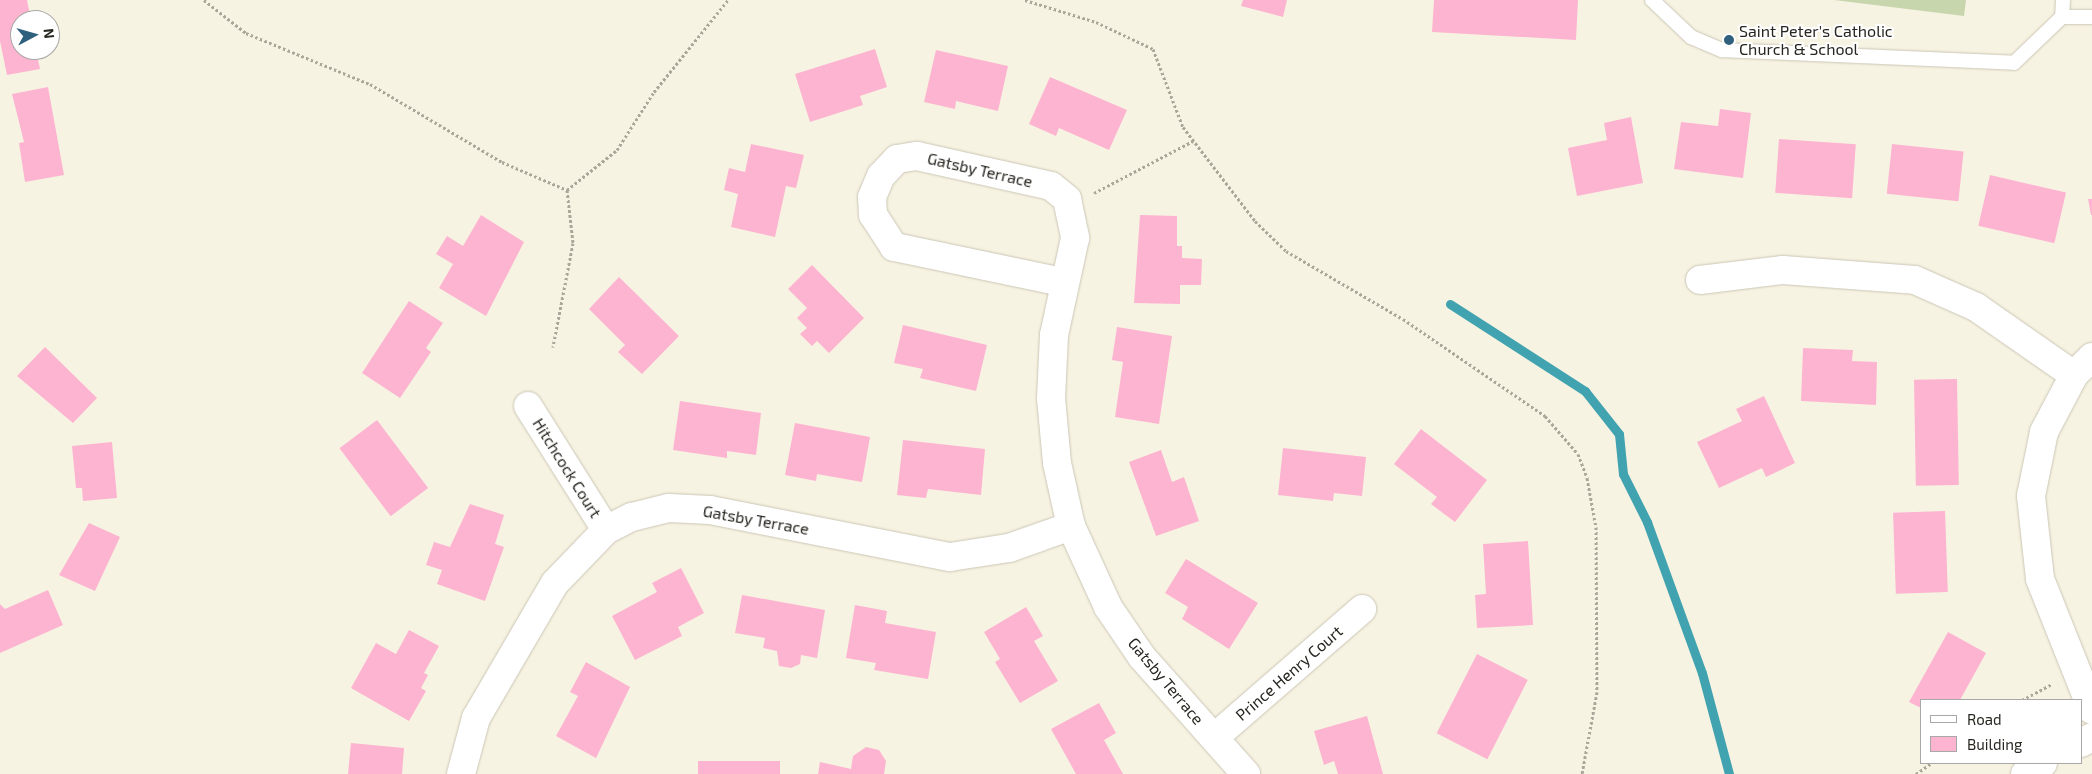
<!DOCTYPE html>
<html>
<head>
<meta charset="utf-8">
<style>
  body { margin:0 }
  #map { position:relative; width:2092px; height:774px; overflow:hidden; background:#f7f3e2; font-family:"Exo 2",sans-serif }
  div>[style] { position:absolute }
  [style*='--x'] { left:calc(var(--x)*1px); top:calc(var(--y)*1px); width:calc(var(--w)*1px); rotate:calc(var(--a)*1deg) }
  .green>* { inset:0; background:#c7d6ac }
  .stream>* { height:9px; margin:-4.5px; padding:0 4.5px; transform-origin:4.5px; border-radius:4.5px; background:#41a3b0 }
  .building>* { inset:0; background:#fdb4d1; transform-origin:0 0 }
  .path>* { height:3px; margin-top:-1.5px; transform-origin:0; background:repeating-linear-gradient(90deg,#aaa79a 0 2.5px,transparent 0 5px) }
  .roads { filter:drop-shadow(0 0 1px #cbc6b6) drop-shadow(0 0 1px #cbc6b6) }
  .service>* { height:14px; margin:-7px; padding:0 7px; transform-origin:7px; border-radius:7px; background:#fff }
  .minor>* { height:28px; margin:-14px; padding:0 14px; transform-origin:14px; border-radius:14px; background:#fff }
  .tertiary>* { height:28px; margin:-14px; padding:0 14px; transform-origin:14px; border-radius:14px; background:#fff }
  .dots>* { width:14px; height:14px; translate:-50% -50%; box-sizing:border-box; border:2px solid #fff; border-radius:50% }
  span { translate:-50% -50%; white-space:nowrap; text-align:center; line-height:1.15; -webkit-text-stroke:4px #fff; paint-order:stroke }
  .poi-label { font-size:16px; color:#272620 }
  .left { translate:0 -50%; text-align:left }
  .street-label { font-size:16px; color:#272620 }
  .legend { position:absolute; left:1920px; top:699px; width:162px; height:65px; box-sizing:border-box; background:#fff; border:1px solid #a9a8a6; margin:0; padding:6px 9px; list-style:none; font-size:15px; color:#272620 }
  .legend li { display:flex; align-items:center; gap:10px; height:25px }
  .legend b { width:25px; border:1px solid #a9a8a6 }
  .north { position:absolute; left:10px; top:10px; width:50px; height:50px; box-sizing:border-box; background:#fff; border:1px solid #a9a8a6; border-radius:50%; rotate:84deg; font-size:14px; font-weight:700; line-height:20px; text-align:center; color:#272620 }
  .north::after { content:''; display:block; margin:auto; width:18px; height:22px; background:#2f617f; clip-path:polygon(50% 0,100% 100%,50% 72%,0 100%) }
</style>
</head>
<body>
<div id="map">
  <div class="green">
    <i style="clip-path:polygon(1834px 0,1966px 0,1964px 16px)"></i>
  </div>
  <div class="stream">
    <i style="--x:1450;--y:304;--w:161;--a:32.8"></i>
    <i style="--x:1585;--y:391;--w:55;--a:51.7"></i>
    <i style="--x:1619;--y:434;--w:40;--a:84.3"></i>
    <i style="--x:1623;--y:474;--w:54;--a:63.4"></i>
    <i style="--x:1647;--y:522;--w:161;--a:70"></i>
    <i style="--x:1702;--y:673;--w:105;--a:75"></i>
  </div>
  <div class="building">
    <i style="clip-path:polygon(0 0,27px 0,31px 20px,20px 20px,20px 50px,36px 50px,40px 69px,7px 75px,0 41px)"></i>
    <i style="clip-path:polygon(1243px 0,1287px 0,1283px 17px,1241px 6px)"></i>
    <i style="clip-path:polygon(1434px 0,1578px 0,1576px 40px,1432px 32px)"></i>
    <i style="clip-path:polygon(875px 49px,887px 87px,860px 96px,863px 105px,810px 122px,795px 74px)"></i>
    <i style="clip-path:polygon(936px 50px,1008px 66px,998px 111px,956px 101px,955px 109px,924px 102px)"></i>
    <i style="clip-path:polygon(1050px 77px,1127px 110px,1109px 150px,1059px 128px,1056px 136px,1029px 124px)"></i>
    <i style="clip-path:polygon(48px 87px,64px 175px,25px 182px,19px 143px,24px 142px,12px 94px)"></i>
    <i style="clip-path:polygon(1720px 109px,1751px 113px,1743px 178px,1674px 169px,1681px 122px,1718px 126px)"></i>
    <i style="clip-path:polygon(1631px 117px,1643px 183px,1577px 196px,1568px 148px,1607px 140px,1604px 123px)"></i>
    <i style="left:1779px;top:139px;width:77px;height:54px;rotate:4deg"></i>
    <i style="clip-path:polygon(751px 144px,804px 155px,796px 188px,786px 186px,775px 237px,731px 227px,738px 194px,724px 190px,729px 168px,745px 172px)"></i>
    <i style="left:1892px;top:144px;width:72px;height:50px;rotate:6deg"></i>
    <i style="left:1990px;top:175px;width:78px;height:52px;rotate:13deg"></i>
    <i style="clip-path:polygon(2088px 199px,2092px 199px,2092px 215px,2091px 215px)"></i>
    <i style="clip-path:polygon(481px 215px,524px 242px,486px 316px,439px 288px,453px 264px,436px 254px,447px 236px,463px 246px)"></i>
    <i style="clip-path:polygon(1140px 215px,1177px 216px,1177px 246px,1182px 246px,1182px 258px,1202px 259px,1201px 285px,1180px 285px,1180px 304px,1134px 303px)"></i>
    <i style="clip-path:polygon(812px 265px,864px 318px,829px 353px,817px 341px,812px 346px,800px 334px,807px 328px,797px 318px,807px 308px,788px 289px)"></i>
    <i style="clip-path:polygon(619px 277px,679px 336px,642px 374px,618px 352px,625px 345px,589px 309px)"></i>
    <i style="clip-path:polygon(409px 301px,443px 323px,426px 348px,431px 352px,400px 398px,362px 373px)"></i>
    <i style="clip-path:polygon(903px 325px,987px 345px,976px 391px,920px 378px,923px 369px,894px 363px)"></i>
    <i style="clip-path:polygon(1117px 327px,1172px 336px,1159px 424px,1115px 417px,1123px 362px,1112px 360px)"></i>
    <i style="clip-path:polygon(45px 347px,97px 398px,73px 423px,17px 376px)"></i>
    <i style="clip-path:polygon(1803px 348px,1853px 350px,1852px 361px,1877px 362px,1876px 405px,1801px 401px)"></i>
    <i style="left:1957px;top:379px;width:106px;height:43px;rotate:89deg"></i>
    <i style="clip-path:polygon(1764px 396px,1795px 463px,1766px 477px,1762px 468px,1719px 488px,1697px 442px,1742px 421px,1736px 409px)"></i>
    <i style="clip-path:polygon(680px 401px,761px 413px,756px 455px,727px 451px,727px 458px,673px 450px)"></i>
    <i style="left:377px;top:420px;width:85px;height:47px;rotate:53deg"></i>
    <i style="clip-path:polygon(795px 423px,870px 437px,862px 482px,817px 474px,816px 481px,785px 475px)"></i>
    <i style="clip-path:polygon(1421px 429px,1487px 480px,1455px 522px,1431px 504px,1437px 497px,1394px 464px)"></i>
    <i style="clip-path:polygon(903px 440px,985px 449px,981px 495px,928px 489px,926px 498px,897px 495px)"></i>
    <i style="clip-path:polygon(112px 442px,117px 498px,83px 501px,82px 488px,76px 488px,72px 446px)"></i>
    <i style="clip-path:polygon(1283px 448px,1366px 457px,1362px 496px,1334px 493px,1333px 501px,1278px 495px)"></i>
    <i style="clip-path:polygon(1161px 450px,1172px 482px,1184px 477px,1199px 521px,1156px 536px,1129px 462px)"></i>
    <i style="clip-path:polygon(470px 504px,504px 515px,495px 544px,504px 547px,485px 601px,437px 584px,442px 570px,426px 565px,434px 542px,450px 547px)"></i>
    <i style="left:1945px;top:511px;width:81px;height:52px;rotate:88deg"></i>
    <i style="clip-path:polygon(89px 523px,120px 537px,95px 591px,59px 575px)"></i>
    <i style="clip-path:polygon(1528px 541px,1533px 625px,1477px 628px,1475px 595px,1486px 594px,1483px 544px)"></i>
    <i style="clip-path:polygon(1186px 559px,1258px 603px,1229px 649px,1182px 619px,1188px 607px,1165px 593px)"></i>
    <i style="clip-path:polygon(681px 568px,704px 613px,678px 627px,682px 636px,635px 660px,612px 616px,657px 592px,652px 583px)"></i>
    <i style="clip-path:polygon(48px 590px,63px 625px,0 653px,0 604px,5px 609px)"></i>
    <i style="clip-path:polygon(742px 595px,825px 610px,817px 658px,801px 655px,800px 664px,791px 668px,779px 666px,777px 651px,763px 648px,765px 638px,735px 633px)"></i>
    <i style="clip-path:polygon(855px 605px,887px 611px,885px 623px,936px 632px,928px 679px,874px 670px,876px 663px,846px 658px)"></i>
    <i style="clip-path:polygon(1026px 607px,1043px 636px,1034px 641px,1058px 681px,1020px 703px,995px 662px,1000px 659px,984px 632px)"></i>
    <i style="clip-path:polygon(409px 630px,439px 646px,424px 673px,428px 675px,421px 688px,426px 691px,409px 721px,351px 688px,376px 643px,396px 654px)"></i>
    <i style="clip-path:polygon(1948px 632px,1986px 653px,1960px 700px,1921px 700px,1921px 708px,1909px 702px)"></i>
    <i style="left:1477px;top:654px;width:57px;height:89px;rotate:27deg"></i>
    <i style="clip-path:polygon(586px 662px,630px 687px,596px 758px,556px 736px,578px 696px,570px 692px)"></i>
    <i style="clip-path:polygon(1099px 703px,1116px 733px,1104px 740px,1123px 774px,1076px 774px,1051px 729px)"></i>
    <i style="clip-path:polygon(1367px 716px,1383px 774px,1338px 774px,1334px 761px,1324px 765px,1314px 731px)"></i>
    <i style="clip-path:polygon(351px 743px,404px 748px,402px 774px,348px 774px)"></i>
    <i style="clip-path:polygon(866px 747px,879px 750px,886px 761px,884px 774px,818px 774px,820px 762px,851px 769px,853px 756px)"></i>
    <i style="left:698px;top:761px;width:82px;height:13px"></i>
  </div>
  <div class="path">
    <i style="--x:204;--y:0;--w:53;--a:38.2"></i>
    <i style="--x:246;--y:33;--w:134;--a:22.4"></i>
    <i style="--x:370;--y:84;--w:153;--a:30.6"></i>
    <i style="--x:502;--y:162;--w:71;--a:23.3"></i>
    <i style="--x:567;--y:190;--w:53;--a:83.5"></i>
    <i style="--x:573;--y:243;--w:106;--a:100.9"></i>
    <i style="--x:1025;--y:0;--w:74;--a:17.2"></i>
    <i style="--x:1096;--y:22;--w:63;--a:25.3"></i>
    <i style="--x:1153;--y:49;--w:84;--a:69"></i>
    <i style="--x:1183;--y:127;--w:118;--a:52.5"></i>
    <i style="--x:1255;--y:221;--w:43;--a:44.1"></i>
    <i style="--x:1286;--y:251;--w:135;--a:30.2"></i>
    <i style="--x:1403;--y:319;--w:172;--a:34.3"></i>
    <i style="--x:1545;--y:416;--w:50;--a:49"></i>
    <i style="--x:1578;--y:454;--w:26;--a:69"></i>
    <i style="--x:1587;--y:478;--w:50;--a:79.6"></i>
    <i style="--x:1596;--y:527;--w:165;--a:89.7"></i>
    <i style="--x:1597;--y:692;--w:83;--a:100.4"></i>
    <i style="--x:567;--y:190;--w:64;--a:-38.7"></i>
    <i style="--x:617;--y:150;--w:69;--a:-57.5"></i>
    <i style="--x:654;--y:92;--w:118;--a:-51.2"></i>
    <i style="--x:1094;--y:193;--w:112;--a:-27.7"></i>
    <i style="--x:2022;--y:700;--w:34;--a:-28"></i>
    <i style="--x:1916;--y:774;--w:19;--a:-35"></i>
  </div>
  <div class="roads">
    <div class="service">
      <i style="--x:1652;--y:0;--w:54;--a:43.5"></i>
      <i style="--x:1691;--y:37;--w:34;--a:23"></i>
      <i style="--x:1722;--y:50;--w:292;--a:2.5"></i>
      <i style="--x:2014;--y:63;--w:66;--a:-43.8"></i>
      <i style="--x:2063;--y:0;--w:17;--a:93"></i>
      <i style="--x:2062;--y:17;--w:30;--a:0"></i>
    </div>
    <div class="minor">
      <i style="--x:1700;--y:280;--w:84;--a:-6.9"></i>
      <i style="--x:1783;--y:270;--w:132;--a:4.3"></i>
      <i style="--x:1915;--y:280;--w:67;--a:23.9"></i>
      <i style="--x:1976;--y:307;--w:119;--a:34.8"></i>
      <i style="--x:1062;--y:282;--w:172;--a:-168.2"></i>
      <i style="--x:894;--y:247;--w:38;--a:-123"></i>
      <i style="--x:873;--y:215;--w:18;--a:-93"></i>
      <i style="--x:872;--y:197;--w:23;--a:-67"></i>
      <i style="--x:881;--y:176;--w:23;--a:-47"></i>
      <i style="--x:897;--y:159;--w:20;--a:-9"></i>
      <i style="--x:917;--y:156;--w:137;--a:12.6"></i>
      <i style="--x:1051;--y:186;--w:21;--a:39"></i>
      <i style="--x:1067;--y:199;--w:40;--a:78"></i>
      <i style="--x:1075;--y:238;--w:99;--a:102.2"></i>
      <i style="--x:1054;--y:335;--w:63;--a:92.7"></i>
      <i style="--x:1051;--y:398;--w:65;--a:84.7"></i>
      <i style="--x:1057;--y:463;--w:65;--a:77.5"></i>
      <i style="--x:1071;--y:526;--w:89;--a:65.4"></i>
      <i style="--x:1108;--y:607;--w:60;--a:55.8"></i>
      <i style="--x:1142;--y:657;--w:157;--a:48.4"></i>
      <i style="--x:2092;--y:357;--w:25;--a:135"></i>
      <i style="--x:2074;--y:375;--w:64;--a:117.8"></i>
      <i style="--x:2044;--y:432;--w:65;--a:101.5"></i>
      <i style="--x:2031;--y:496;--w:83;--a:83.8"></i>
      <i style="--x:2040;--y:579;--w:141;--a:68.3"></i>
      <i style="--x:528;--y:406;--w:146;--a:57.8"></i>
      <i style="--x:1215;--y:737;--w:195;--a:-41"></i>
      <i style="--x:461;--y:774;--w:58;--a:-75"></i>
      <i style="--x:476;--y:718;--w:156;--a:-59.7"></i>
      <i style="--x:555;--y:583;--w:74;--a:-46.1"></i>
      <i style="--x:606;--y:530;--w:29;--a:-27"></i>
      <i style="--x:632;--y:517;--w:38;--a:-14"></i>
      <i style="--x:669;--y:508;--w:41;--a:2.8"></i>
      <i style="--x:710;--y:510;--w:245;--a:11.1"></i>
      <i style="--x:950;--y:557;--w:60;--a:-8.7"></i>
      <i style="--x:1009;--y:548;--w:66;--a:-19.5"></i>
    </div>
    <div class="tertiary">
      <i style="--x:2081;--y:743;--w:13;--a:-29"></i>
      <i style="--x:2025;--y:774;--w:21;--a:-31"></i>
    </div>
  </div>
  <div class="dots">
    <i style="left:1729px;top:40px;background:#2f617f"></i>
  </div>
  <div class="poi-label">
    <span class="left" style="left:1739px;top:40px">Saint Peter's Catholic<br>Church &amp; School</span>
  </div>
  <div class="street-label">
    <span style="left:980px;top:170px;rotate:13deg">Gatsby Terrace</span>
    <span style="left:567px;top:468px;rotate:58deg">Hitchcock Court</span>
    <span style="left:756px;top:520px;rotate:10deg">Gatsby Terrace</span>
    <span style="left:1289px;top:673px;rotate:-41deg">Prince Henry Court</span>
    <span style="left:1166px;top:681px;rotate:50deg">Gatsby Terrace</span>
  </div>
  <ul class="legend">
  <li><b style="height:6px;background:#fff"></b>Road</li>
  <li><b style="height:14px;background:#fdb4d1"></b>Building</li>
  </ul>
  <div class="north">N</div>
</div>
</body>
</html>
